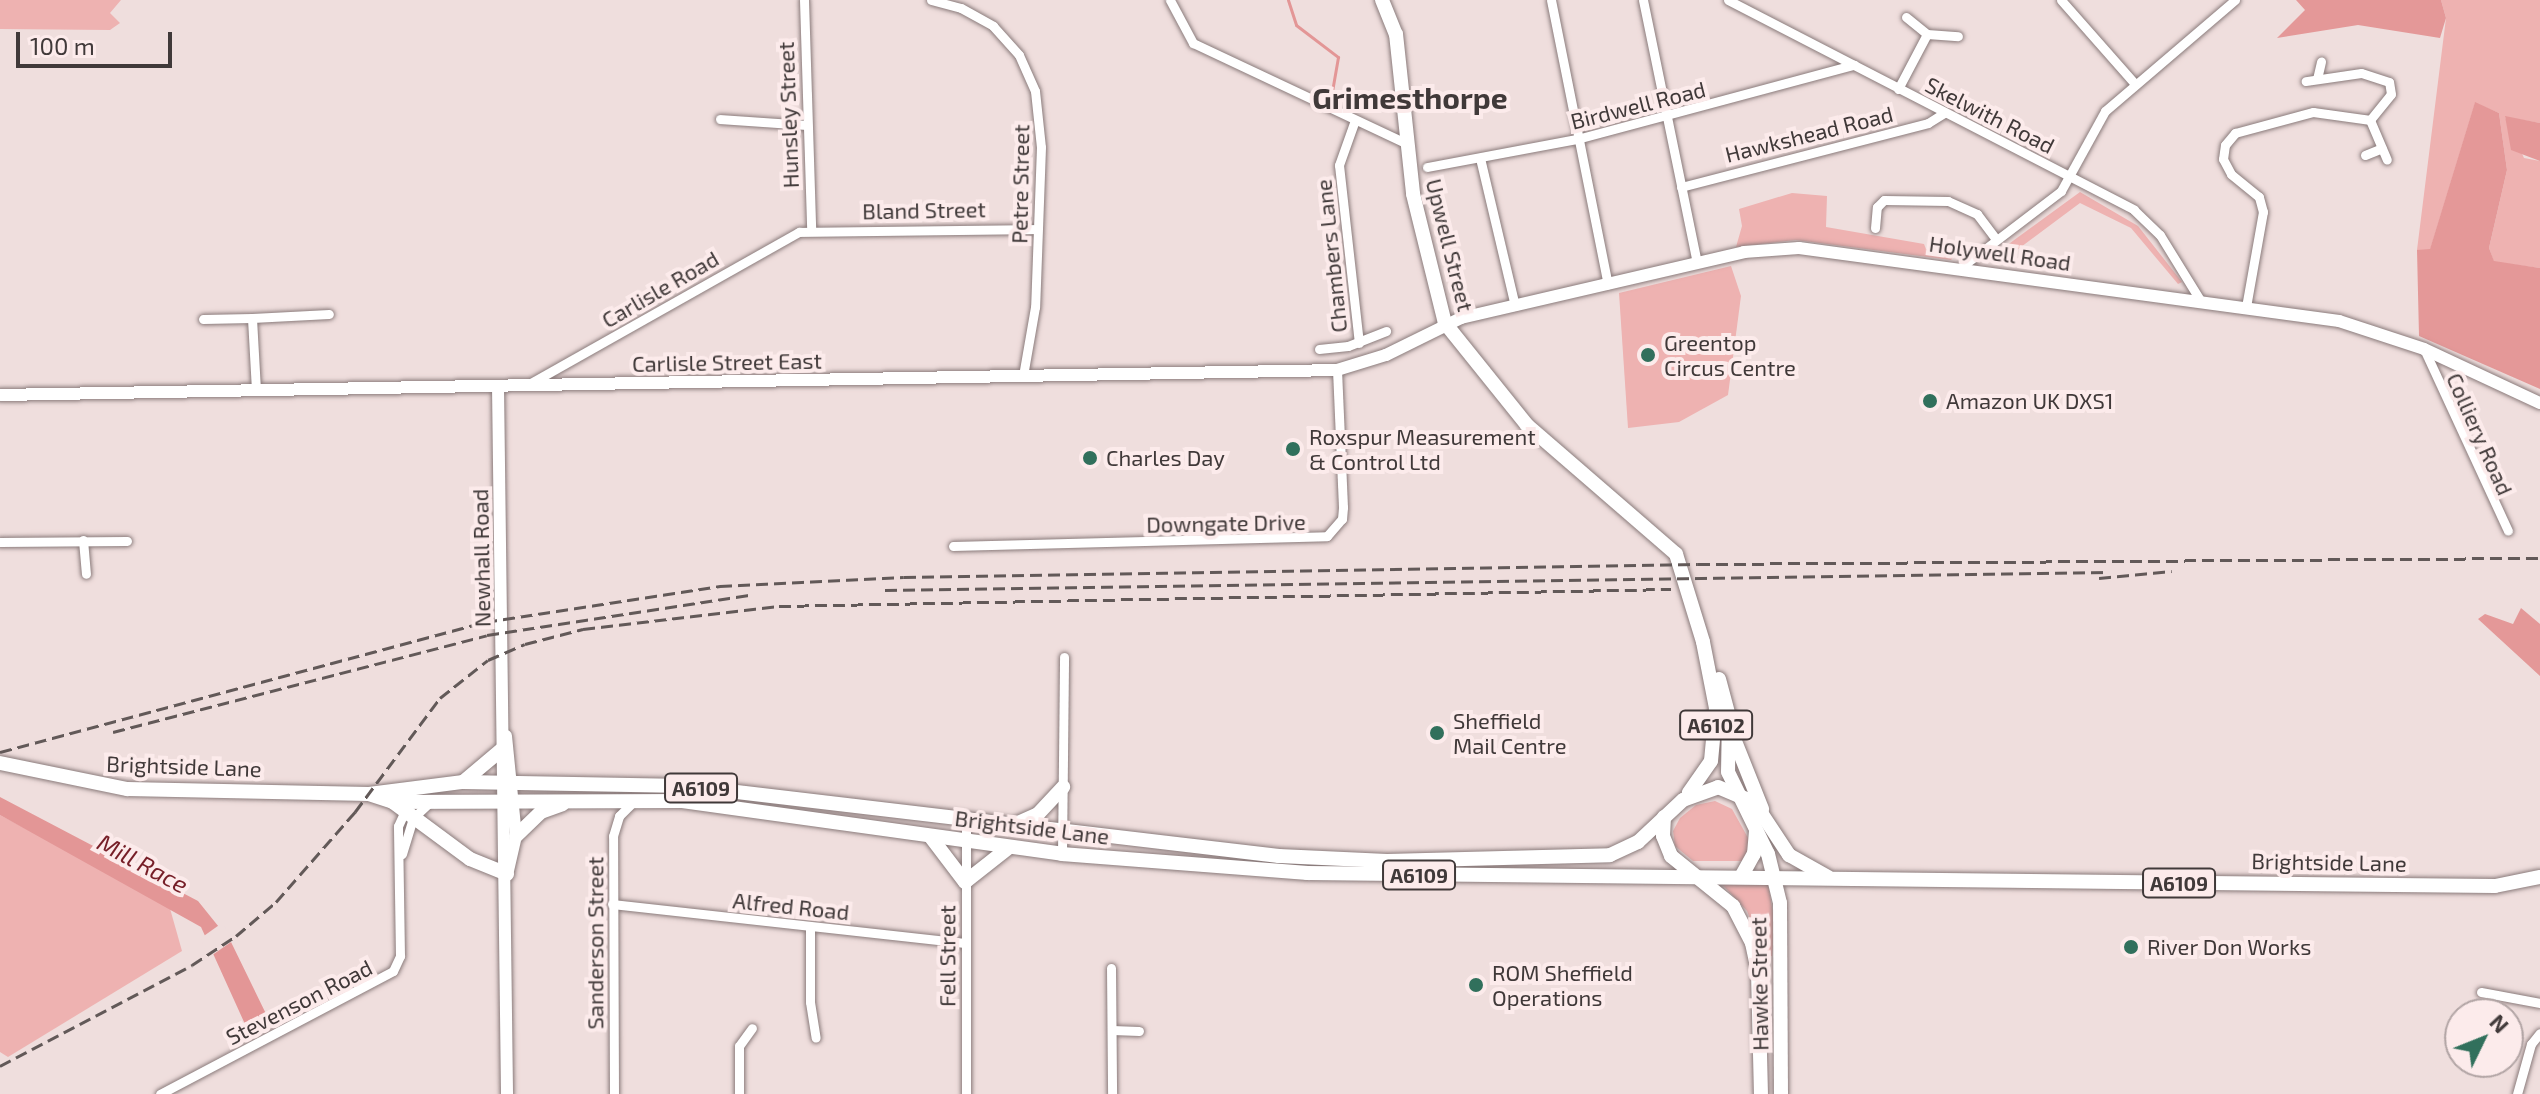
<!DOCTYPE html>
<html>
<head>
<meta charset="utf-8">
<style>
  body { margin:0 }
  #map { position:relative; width:2540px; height:1094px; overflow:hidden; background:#efdedd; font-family:"Exo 2",sans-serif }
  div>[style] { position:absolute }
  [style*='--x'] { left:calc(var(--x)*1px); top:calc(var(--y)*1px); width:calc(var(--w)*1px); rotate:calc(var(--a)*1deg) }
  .green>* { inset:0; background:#eeb2b1 }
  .forest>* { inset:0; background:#e49898 }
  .water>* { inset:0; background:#e39696 }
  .pier>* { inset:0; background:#efdedd }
  .stream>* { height:3px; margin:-1.5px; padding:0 1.5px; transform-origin:1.5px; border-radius:1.5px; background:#e39696 }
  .roads { filter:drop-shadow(0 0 2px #8a7b7b) drop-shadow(0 0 2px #8a7b7b) }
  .street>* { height:9px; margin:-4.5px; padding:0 4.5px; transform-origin:4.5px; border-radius:4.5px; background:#fff }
  .secondary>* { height:12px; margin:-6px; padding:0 6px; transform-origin:6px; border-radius:6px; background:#fff }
  .primary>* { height:14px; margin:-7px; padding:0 7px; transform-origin:7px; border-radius:7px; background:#fff }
  .rail>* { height:3px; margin-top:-1.5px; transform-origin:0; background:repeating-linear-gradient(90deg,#625958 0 12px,transparent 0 18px) }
  .dots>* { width:22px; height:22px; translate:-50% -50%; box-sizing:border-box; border:4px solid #fcebeb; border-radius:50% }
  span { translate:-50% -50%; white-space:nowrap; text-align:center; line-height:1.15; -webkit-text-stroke:8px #fcebeb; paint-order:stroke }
  .shield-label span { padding:2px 6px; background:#fcebeb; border:2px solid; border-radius:6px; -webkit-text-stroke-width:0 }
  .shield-label { font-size:20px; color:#403939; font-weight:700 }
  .street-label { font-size:22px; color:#403939 }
  .poi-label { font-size:22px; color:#403939 }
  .left { translate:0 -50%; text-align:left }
  .water-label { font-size:24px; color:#761e27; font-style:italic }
  .district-label { font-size:30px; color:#403939; font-weight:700 }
  .north { position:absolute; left:2444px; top:998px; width:80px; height:80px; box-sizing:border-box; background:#fcebeb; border:2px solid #b1a4a4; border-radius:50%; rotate:47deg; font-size:22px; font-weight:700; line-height:32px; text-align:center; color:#403939 }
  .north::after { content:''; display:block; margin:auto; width:28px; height:36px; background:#31705c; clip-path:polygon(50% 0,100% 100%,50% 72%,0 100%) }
  .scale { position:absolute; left:16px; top:32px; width:156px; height:36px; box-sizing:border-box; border:4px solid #403939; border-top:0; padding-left:10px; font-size:24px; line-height:28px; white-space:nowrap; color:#403939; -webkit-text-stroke:6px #fcebeb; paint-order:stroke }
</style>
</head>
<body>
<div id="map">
  <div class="green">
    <i style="clip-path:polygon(0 0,121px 0,110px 13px,120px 23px,110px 30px,0 29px)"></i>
    <i style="clip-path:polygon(2441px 0,2540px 0,2540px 123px,2505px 117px,2524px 158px,2540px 161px,2540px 268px,2494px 262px,2489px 248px,2507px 170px,2499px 113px,2475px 103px,2430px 250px,2417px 250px,2446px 18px)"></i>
    <i style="clip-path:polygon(2080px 192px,2138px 226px,2182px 282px,2178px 284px,2131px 228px,2080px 203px,1998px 264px,1991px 257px)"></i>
    <i style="clip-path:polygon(1792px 193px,1827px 196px,1826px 227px,1924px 244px,1926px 249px,1959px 249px,1951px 260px,1796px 240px,1736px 247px,1742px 226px,1739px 209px)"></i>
    <i style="clip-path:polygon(1731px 266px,1741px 296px,1728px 395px,1679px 422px,1628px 428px,1619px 293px)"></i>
    <i style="clip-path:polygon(1715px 801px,1732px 809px,1752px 845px,1746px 861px,1693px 861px,1675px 846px,1673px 831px,1680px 818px,1696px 805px)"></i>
    <i style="clip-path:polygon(0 815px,169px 905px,182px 951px,8px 1057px,0 1052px)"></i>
    <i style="clip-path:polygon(1719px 881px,1768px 884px,1775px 925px,1772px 956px,1765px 957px,1747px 911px)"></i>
  </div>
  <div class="forest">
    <i style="clip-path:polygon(2296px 0,2441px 0,2446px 18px,2440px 38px,2358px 25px,2277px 38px,2305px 10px)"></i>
    <i style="clip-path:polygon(2475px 102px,2499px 113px,2507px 170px,2489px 248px,2494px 261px,2540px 268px,2540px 389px,2419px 336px,2417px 250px,2430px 249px)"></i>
    <i style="clip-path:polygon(2505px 116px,2540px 123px,2540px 161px,2511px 150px)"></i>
    <i style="clip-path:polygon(2521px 608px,2540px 624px,2540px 676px,2478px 619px,2485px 614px,2513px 624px)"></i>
  </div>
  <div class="water">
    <i style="clip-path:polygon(0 797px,198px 901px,231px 942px,270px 1022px,249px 1033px,201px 927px,0 815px)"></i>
  </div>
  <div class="pier">
    <i style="clip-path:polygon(222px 923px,234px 940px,208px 958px,201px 938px)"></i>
  </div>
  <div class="stream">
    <i style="--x:1288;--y:0;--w:26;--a:72"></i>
    <i style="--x:1296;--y:25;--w:53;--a:37.3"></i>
    <i style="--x:1338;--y:57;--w:41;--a:99.9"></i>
  </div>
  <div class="roads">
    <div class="street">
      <i style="--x:804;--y:0;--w:229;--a:88.2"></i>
      <i style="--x:931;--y:0;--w:31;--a:15"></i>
      <i style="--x:961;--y:8;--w:37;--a:29"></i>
      <i style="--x:993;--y:26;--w:39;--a:48"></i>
      <i style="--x:1019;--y:55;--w:39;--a:66"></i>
      <i style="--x:1035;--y:91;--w:56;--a:83.9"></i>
      <i style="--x:1041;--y:147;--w:160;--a:92.1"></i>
      <i style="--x:1035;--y:307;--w:70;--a:99.9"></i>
      <i style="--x:1170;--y:0;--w:49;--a:61.9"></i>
      <i style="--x:1193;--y:43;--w:238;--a:25.2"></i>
      <i style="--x:1551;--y:0;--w:290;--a:78.7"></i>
      <i style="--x:1643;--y:0;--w:268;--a:78.4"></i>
      <i style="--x:1728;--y:0;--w:457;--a:27.3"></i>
      <i style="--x:2134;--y:210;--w:36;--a:44"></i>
      <i style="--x:2160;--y:235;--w:76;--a:58.4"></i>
      <i style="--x:2061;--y:0;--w:112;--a:48.6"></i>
      <i style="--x:1906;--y:17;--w:27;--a:39"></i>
      <i style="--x:1927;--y:34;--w:31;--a:4"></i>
      <i style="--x:2317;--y:79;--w:18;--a:-77"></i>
      <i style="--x:1898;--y:89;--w:62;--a:-62.2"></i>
      <i style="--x:720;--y:119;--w:86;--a:4"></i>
      <i style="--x:1355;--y:120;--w:48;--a:109.6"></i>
      <i style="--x:1339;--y:165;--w:179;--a:83.6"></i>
      <i style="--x:2370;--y:120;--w:43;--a:67"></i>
      <i style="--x:2365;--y:155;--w:18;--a:-22"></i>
      <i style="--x:1480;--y:158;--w:152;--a:76.7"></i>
      <i style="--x:1427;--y:167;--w:153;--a:-10.6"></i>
      <i style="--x:1577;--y:139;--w:287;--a:-15"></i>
      <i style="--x:1681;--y:187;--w:255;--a:-14.5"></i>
      <i style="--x:1928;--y:123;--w:19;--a:-32"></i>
      <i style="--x:1875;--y:228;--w:21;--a:-85"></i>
      <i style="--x:1877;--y:207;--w:10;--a:-45"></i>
      <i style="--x:1884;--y:200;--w:64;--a:0.9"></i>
      <i style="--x:1948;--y:201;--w:32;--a:24"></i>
      <i style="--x:1977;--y:214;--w:31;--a:53"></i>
      <i style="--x:1960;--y:268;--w:127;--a:-37.3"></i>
      <i style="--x:2061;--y:191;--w:91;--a:-61.2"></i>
      <i style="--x:2105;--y:111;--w:171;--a:-40.5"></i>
      <i style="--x:2246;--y:307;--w:97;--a:-79.9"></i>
      <i style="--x:2263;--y:212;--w:16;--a:-105"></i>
      <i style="--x:2259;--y:197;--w:36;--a:-141"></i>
      <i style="--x:2231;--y:174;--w:17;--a:-118"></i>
      <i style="--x:2223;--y:159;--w:14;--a:-82"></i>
      <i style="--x:2225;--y:145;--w:16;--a:-50"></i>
      <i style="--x:2235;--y:133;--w:81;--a:-15.1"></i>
      <i style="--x:2313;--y:112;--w:58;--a:8"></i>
      <i style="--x:2370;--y:120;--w:33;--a:-51"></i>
      <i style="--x:2391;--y:94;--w:12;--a:-99"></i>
      <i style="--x:2389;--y:82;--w:29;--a:-162"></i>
      <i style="--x:2361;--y:73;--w:56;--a:171.7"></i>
      <i style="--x:203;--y:319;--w:49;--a:-1.2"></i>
      <i style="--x:1319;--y:349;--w:29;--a:-6"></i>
      <i style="--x:1348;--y:346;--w:41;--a:-21.5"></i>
      <i style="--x:2424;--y:349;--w:200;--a:65.2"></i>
      <i style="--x:529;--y:384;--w:310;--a:-29.4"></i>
      <i style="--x:799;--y:232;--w:238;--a:-0.7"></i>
      <i style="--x:256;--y:390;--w:72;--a:-93.2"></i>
      <i style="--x:252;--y:318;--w:77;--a:-3"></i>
      <i style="--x:83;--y:540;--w:34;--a:85"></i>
      <i style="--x:0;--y:542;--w:127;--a:-0.5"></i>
      <i style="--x:953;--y:546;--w:374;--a:-1.5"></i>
      <i style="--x:1327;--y:536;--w:23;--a:-49"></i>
      <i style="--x:1342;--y:519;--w:12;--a:-85"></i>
      <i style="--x:1343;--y:507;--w:137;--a:-92.5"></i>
      <i style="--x:966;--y:818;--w:276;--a:90"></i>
      <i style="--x:402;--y:854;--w:38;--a:-73"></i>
      <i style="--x:413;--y:818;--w:23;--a:-43"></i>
      <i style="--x:1062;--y:854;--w:197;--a:-89.4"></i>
      <i style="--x:612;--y:904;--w:355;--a:6.3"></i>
      <i style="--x:810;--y:927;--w:75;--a:90"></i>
      <i style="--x:810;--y:1002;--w:36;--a:81"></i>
      <i style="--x:1111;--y:968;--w:126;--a:89.5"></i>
      <i style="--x:2481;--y:992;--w:60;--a:10.6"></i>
      <i style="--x:1112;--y:1030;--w:27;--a:2"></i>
      <i style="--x:160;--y:1094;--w:263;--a:-27.8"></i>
      <i style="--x:393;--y:971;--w:17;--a:-65"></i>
      <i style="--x:400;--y:956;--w:130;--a:-90.9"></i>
      <i style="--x:398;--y:826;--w:21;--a:-65"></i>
      <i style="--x:614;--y:1094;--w:258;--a:-90.2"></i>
      <i style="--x:613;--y:836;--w:21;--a:-73"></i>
      <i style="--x:619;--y:816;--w:23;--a:-45"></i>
      <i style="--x:739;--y:1094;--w:48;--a:-90"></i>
      <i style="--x:739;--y:1046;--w:22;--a:-54"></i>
      <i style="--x:2517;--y:1094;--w:52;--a:-74.4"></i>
      <i style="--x:2531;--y:1044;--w:14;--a:-51"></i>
    </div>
    <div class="secondary">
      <i style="--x:498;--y:386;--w:708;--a:89.27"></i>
      <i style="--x:0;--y:395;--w:1337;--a:-1.07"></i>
      <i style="--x:1337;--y:370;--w:51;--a:-17"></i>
      <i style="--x:1386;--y:355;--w:84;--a:-26.3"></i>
      <i style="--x:1461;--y:318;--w:291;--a:-13.1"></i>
      <i style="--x:1744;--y:252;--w:55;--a:-4.2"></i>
      <i style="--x:1799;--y:248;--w:545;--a:7.7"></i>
      <i style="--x:2339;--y:321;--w:89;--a:18.2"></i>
      <i style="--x:2424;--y:349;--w:128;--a:25"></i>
      <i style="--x:506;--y:736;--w:100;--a:84.3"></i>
      <i style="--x:516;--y:836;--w:36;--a:103"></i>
    </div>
    <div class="primary">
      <i style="--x:1382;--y:0;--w:37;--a:68"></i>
      <i style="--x:1396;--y:34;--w:161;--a:83.9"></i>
      <i style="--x:1413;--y:194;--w:133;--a:76.1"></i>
      <i style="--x:1445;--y:323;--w:131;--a:51.2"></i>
      <i style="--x:1527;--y:425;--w:197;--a:40.9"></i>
      <i style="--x:1676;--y:554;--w:92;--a:72.9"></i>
      <i style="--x:1703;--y:642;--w:67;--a:78.9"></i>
      <i style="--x:1716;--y:708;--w:53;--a:95.4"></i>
      <i style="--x:1711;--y:761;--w:39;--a:125"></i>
      <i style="--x:1719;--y:679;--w:38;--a:75"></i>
      <i style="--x:1729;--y:716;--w:56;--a:91"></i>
      <i style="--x:1728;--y:772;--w:91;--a:64"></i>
      <i style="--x:1768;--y:854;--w:50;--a:76.2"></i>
      <i style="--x:1780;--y:903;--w:191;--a:89.7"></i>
      <i style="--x:1733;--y:736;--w:79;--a:68.3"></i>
      <i style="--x:0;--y:763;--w:130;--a:11.6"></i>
      <i style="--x:127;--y:789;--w:242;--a:1.2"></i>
      <i style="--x:369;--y:794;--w:25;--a:18"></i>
      <i style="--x:393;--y:802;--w:289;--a:-0.2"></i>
      <i style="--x:682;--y:801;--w:384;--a:7.9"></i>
      <i style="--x:1062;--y:854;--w:246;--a:4.4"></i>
      <i style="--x:1307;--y:873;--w:1188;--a:0.63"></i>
      <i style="--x:2495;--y:886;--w:46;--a:-11.3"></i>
      <i style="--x:463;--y:782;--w:50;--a:-40.1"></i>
      <i style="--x:369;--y:794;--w:95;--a:-7.3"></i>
      <i style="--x:463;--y:782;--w:223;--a:1"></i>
      <i style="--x:686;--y:786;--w:597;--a:6.73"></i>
      <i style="--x:1279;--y:856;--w:108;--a:2.7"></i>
      <i style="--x:1387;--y:861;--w:223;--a:-1.5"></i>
      <i style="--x:1610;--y:855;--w:31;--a:-25"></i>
      <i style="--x:1638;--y:842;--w:62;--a:-43"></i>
      <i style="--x:1683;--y:800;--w:37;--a:-20"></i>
      <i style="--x:1718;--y:787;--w:39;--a:23"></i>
      <i style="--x:1754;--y:802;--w:64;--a:56.6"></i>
      <i style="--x:1789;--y:855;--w:45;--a:29.4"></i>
      <i style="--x:393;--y:802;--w:96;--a:36.5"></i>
      <i style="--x:470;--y:859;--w:40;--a:22"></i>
      <i style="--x:1664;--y:817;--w:19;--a:93"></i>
      <i style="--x:1663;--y:836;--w:22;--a:68"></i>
      <i style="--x:1671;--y:856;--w:80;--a:38.9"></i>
      <i style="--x:1733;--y:906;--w:42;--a:62.8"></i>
      <i style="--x:1752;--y:943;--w:30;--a:78"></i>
      <i style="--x:1758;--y:972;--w:122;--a:88.6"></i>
      <i style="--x:1016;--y:824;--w:24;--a:-24"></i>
      <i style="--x:1038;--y:814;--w:37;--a:-47"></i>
      <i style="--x:516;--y:836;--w:35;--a:-44"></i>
      <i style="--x:541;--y:812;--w:23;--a:-20"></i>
      <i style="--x:930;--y:836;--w:58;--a:52.7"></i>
      <i style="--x:965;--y:882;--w:55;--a:-38.3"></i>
      <i style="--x:1741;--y:877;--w:26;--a:-61"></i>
      <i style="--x:1754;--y:854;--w:23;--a:-85"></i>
    </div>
  </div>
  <div class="rail">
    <i style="--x:2099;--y:578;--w:73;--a:-5.5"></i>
    <i style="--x:885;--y:590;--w:1224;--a:-0.84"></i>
    <i style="--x:113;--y:732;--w:386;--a:-14.5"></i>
    <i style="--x:487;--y:635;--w:265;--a:-8.7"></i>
    <i style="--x:0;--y:752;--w:502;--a:-15"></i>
    <i style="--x:485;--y:622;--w:238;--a:-8.7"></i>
    <i style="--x:720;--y:586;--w:184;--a:-2.8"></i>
    <i style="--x:904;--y:577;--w:794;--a:-0.94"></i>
    <i style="--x:1698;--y:564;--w:842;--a:-0.41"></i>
    <i style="--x:0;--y:1066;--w:217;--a:-27.7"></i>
    <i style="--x:192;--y:965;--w:53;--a:-33.4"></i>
    <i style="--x:236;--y:936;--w:52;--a:-40.4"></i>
    <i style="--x:276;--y:902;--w:120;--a:-48.7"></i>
    <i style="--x:355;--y:812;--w:142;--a:-53.3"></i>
    <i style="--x:440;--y:698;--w:61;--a:-38.4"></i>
    <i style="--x:488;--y:660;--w:40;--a:-23.4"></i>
    <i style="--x:525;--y:644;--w:60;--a:-14.5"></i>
    <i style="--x:583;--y:629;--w:197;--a:-6.7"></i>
    <i style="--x:779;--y:606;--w:892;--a:-1.09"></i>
  </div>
  <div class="dots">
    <i style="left:1648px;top:355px;background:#31705c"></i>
    <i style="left:1930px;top:401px;background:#31705c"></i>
    <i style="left:1293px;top:449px;background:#31705c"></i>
    <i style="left:1090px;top:458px;background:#31705c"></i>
    <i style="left:1437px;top:733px;background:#31705c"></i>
    <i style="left:2131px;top:947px;background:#31705c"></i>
    <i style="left:1476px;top:985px;background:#31705c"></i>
  </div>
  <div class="shield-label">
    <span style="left:1716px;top:725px">A6102</span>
    <span style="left:701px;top:788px">A6109</span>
    <span style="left:1419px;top:875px">A6109</span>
    <span style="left:2179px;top:883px">A6109</span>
  </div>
  <div class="street-label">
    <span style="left:1638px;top:105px;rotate:-14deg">Birdwell Road</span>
    <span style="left:788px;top:115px;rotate:-92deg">Hunsley Street</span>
    <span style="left:1990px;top:115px;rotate:27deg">Skelwith Road</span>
    <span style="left:1809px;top:134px;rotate:-14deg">Hawkshead Road</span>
    <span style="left:1020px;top:184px;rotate:-89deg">Petre Street</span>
    <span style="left:924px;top:210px;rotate:-1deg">Bland Street</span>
    <span style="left:1450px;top:245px;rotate:76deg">Upwell Street</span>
    <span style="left:2000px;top:253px;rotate:8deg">Holywell Road</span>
    <span style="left:1331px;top:256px;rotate:-96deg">Chambers Lane</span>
    <span style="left:660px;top:289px;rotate:-30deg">Carlisle Road</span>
    <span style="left:727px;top:362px;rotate:-1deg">Carlisle Street East</span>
    <span style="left:2480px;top:434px;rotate:66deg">Colliery Road</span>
    <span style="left:1226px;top:523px;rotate:-1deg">Downgate Drive</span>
    <span style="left:481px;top:558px;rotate:-91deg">Newhall Road</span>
    <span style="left:184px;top:766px;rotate:2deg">Brightside Lane</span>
    <span style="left:1032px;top:827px;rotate:7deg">Brightside Lane</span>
    <span style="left:2329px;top:862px;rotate:1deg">Brightside Lane</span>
    <span style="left:791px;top:906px;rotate:6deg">Alfred Road</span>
    <span style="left:595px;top:943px;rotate:-90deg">Sanderson Street</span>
    <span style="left:947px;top:956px;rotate:-90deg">Fell Street</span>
    <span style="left:1759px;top:984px;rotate:-91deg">Hawke Street</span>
    <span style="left:299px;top:1002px;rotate:-27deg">Stevenson Road</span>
  </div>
  <div class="poi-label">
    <span class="left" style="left:1664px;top:355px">Greentop<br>Circus Centre</span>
    <span class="left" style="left:1946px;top:401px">Amazon UK DXS1</span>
    <span class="left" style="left:1309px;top:449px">Roxspur Measurement<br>&amp; Control Ltd</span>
    <span class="left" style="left:1106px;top:458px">Charles Day</span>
    <span class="left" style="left:1453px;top:733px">Sheffield<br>Mail Centre</span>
    <span class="left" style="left:2147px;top:947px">River Don Works</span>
    <span class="left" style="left:1492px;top:985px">ROM Sheffield<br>Operations</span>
  </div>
  <div class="water-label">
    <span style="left:143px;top:863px;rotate:28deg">Mill Race</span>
  </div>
  <div class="district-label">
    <span style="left:1410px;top:97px">Grimesthorpe</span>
  </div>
  <div class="north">N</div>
  <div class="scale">100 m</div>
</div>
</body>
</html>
